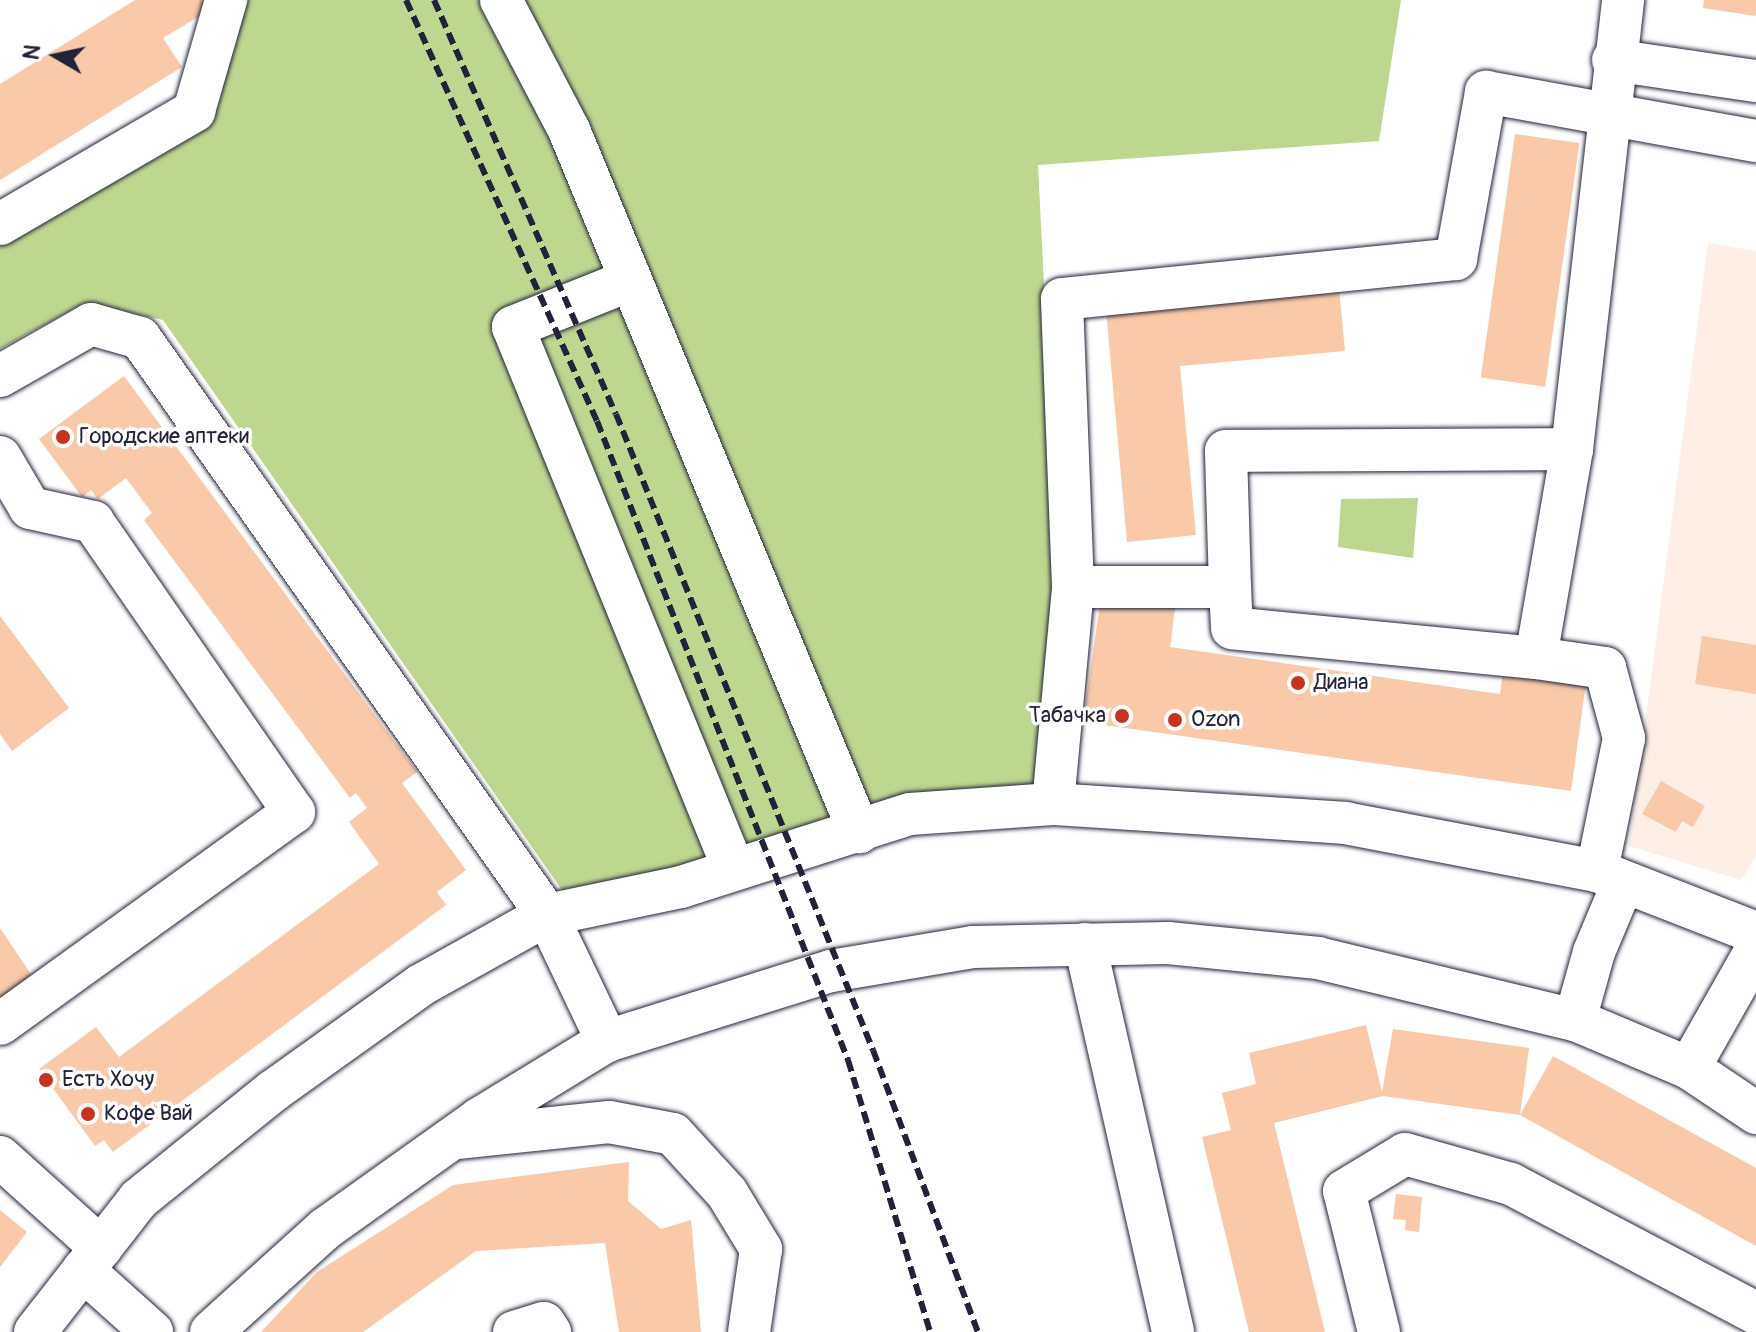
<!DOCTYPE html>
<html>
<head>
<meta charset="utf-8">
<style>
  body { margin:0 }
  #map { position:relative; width:1756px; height:1332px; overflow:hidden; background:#fff; font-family:Pangolin,sans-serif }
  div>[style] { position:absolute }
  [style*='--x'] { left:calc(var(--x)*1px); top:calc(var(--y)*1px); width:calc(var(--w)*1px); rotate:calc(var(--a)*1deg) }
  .built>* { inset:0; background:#fdefe5 }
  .green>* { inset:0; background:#bed78e }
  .building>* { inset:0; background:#f9c9a8; transform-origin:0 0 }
  .roads { filter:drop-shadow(0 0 2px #22223b) drop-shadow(0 0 2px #22223b) }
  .minor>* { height:42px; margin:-21px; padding:0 21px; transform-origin:21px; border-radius:21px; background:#fff }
  .rail>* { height:6px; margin-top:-3px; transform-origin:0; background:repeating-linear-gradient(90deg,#22223b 0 12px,transparent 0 18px) }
  .dots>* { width:22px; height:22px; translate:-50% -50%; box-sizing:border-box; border:4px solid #fff; border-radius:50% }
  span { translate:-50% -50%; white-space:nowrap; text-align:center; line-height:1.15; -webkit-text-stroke:7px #fff; paint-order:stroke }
  .poi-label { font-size:22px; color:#22223b }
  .left { translate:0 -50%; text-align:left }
  .right { translate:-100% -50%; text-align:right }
  .north { position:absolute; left:16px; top:16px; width:80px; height:80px; -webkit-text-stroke:6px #fff; paint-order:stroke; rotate:279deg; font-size:22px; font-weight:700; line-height:32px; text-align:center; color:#22223b }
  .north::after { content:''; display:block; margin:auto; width:28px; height:36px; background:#22223b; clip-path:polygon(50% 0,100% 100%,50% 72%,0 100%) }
</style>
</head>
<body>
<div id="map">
  <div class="built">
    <i style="clip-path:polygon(1708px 243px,1756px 251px,1756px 856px,1741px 880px,1629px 846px)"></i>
  </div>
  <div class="green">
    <i style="clip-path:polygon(245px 0,1401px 0,1379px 141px,1038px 165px,1059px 585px,1042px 792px,562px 890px,163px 320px,84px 303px,0 349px,0 246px,214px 119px)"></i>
    <i style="clip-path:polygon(1418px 498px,1413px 558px,1338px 547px,1341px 499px)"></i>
  </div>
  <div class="building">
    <i style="clip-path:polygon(135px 0,201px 0,208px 11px,163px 38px,182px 67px,0 180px,0 84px)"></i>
    <i style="clip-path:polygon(1704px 0,1756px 0,1756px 16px,1703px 8px)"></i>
    <i style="left:1515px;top:134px;width:65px;height:246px;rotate:8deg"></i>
    <i style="clip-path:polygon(1339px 289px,1345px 351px,1180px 366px,1196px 535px,1127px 542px,1106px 310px)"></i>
    <i style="clip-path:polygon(124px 376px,417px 772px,402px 783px,466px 870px,437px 892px,446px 905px,113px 1152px,104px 1140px,95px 1146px,39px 1069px,96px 1027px,119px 1057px,379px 864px,349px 822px,367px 808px,356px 793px,350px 798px,144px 520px,152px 513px,126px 478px,98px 499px,91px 490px,82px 497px,39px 439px)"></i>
    <i style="clip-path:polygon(1101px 597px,1175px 608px,1170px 647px,1500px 694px,1504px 664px,1587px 676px,1571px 791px,1083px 722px)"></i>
    <i style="clip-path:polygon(0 616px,69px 708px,12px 751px,0 734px)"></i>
    <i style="clip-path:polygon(1702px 636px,1756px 645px,1756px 694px,1695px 684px)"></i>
    <i style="clip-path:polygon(1661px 781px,1705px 806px,1693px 827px,1682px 821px,1676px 832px,1642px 814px)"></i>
    <i style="clip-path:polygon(0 928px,41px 989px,0 1016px)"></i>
    <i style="clip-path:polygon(1366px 1025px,1382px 1092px,1393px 1029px,1529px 1048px,1520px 1115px,1553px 1056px,1756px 1168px,1756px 1246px,1520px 1115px,1383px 1096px,1274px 1123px,1325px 1332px,1249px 1332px,1202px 1137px,1231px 1130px,1222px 1093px,1256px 1084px,1249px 1053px)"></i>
    <i style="clip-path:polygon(629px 1162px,628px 1201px,661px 1229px,691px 1220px,701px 1332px,619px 1332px,605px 1243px,476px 1251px,363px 1332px,261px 1332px,317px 1272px,453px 1185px)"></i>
    <i style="clip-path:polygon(1396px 1194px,1422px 1197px,1419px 1232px,1405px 1230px,1406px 1220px,1393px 1219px)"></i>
    <i style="clip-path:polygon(0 1210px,27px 1232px,0 1267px)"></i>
  </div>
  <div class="roads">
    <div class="minor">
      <i style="--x:501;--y:0;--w:147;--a:62.4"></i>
      <i style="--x:569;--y:130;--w:760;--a:67.55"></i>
      <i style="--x:1613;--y:60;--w:145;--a:8.4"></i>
      <i style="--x:0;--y:224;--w:225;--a:-30.2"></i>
      <i style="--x:194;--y:111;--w:116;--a:-73.9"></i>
      <i style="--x:628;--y:281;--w:124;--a:158.2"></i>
      <i style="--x:513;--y:327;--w:586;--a:67.85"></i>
      <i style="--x:0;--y:376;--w:105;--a:-29.7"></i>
      <i style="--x:91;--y:324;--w:51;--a:15.9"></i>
      <i style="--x:140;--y:338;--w:706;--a:54.8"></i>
      <i style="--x:547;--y:915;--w:140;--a:64.5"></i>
      <i style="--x:1572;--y:449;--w:452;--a:-83.5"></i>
      <i style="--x:0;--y:457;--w:59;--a:59.5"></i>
      <i style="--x:30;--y:508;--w:65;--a:12.5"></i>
      <i style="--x:93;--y:522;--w:353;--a:55.3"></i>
      <i style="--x:294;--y:812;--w:362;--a:144.2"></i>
      <i style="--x:1073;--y:587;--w:157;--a:0"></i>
      <i style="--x:1230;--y:587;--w:136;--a:-91.7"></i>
      <i style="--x:1226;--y:451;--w:346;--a:-0.3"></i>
      <i style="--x:1572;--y:449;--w:212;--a:99.8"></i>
      <i style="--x:1536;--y:658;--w:305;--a:-174.4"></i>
      <i style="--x:1232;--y:628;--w:41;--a:-92.8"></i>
      <i style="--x:1536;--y:658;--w:70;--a:8.2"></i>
      <i style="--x:1605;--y:668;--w:73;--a:74.8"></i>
      <i style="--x:1624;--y:738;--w:136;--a:101.5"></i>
      <i style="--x:1053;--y:804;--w:218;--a:-84.7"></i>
      <i style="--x:1073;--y:587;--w:288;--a:-92.2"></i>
      <i style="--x:1062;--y:299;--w:396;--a:-5.8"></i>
      <i style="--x:1456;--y:259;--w:170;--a:-79.8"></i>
      <i style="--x:1486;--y:92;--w:274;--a:10.3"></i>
      <i style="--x:1085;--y:944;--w:398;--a:77.2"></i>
      <i style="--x:1575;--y:1020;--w:71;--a:-74.4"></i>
      <i style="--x:1594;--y:952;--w:73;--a:-67.3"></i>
      <i style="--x:1689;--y:1068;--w:136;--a:-60.4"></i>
      <i style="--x:457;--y:1138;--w:153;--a:-6"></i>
      <i style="--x:609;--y:1122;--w:65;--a:10.6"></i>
      <i style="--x:673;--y:1134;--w:80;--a:47.5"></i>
      <i style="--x:727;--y:1193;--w:66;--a:58.7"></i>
      <i style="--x:761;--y:1249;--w:84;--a:98.2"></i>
      <i style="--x:0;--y:1157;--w:136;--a:42"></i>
      <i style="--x:83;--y:1270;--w:93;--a:41.9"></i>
      <i style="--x:35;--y:1332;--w:169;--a:-52"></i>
      <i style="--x:139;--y:1199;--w:172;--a:-38.9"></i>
      <i style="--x:273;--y:1091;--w:182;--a:-35.6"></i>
      <i style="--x:421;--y:985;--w:144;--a:-29.1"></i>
      <i style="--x:547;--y:915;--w:137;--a:-11.8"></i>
      <i style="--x:681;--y:887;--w:240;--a:-17.7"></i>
      <i style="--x:910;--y:814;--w:143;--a:-4"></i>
      <i style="--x:1053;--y:804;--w:293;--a:3.7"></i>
      <i style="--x:1345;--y:823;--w:257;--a:10.8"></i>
      <i style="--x:1597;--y:871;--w:171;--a:21.3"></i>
      <i style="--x:211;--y:1332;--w:154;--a:-42.1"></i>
      <i style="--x:325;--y:1229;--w:189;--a:-35.5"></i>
      <i style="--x:479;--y:1119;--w:150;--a:-31.4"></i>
      <i style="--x:607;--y:1041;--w:235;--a:-17.4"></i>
      <i style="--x:831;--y:971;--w:144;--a:-9.6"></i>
      <i style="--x:973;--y:947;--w:195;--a:-1.2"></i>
      <i style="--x:1168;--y:943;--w:151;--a:5.7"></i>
      <i style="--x:1318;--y:958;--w:264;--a:13.6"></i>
      <i style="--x:1575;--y:1020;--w:124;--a:22.8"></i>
      <i style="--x:1689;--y:1068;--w:81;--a:33.9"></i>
      <i style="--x:514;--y:1332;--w:31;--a:-17"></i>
      <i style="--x:544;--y:1323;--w:11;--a:56"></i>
      <i style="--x:1379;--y:1332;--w:145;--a:-103.9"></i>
      <i style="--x:1344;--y:1191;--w:71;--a:-31.2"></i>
      <i style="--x:1405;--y:1154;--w:110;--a:15.8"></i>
      <i style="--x:1511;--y:1184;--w:277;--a:27.8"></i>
    </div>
  </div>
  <div class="rail">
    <i style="--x:406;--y:0;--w:462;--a:65.6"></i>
    <i style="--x:597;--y:421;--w:687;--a:68.56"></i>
    <i style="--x:848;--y:1060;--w:284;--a:73.2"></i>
    <i style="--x:434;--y:0;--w:452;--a:66.3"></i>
    <i style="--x:616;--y:414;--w:686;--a:68"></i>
    <i style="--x:873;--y:1050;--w:301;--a:69.6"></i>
  </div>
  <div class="dots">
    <i style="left:63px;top:437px;background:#c8321e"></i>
    <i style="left:1298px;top:683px;background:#c8321e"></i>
    <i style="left:1122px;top:716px;background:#c8321e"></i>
    <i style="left:1175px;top:720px;background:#c8321e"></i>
    <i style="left:46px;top:1080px;background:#c8321e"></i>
    <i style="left:88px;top:1114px;background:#c8321e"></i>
  </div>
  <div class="poi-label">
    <span class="left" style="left:79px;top:437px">Городские аптеки</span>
    <span class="left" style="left:1314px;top:683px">Диана</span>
    <span class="right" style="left:1106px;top:716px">Табачка</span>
    <span class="left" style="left:1191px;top:720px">Ozon</span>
    <span class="left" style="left:62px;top:1080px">Есть Хочу</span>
    <span class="left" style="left:104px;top:1114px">Кофе Вай</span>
  </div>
  <div class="north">N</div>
</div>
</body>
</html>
